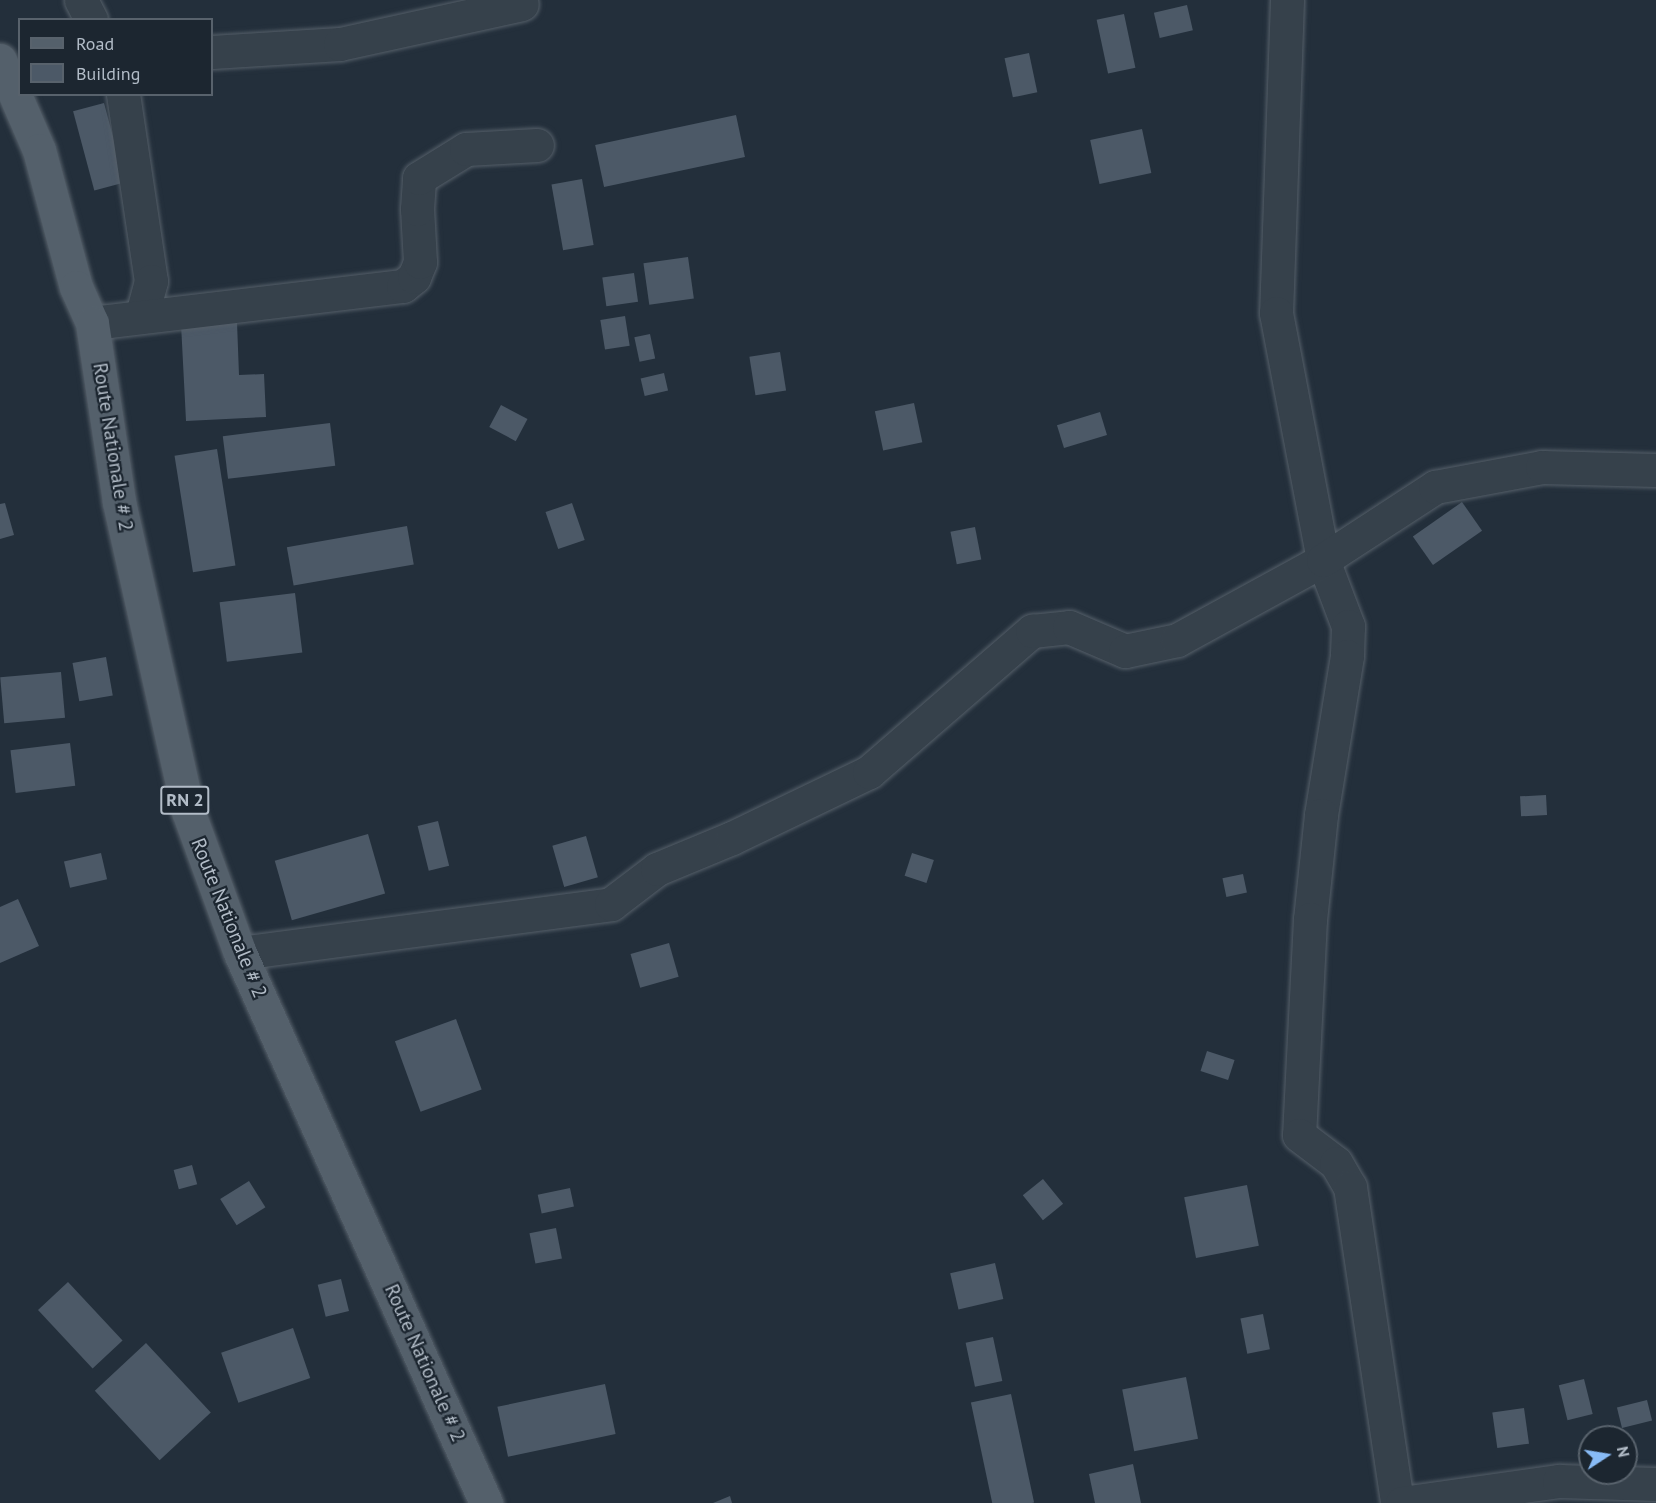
<!DOCTYPE html>
<html>
<head>
<meta charset="utf-8">
<style>
  body { margin:0 }
  #map { position:relative; width:1656px; height:1503px; overflow:hidden; background:#232f3b; font-family:"PT Sans",sans-serif }
  div>[style] { position:absolute }
  [style*='--x'] { left:calc(var(--x)*1px); top:calc(var(--y)*1px); width:calc(var(--w)*1px); rotate:calc(var(--a)*1deg) }
  .building>* { inset:0; background:#4c5967; transform-origin:0 0 }
  .roads { filter:drop-shadow(0 0 2px #555f69) drop-shadow(0 0 2px #555f69) }
  .minor>* { height:33px; margin:-16.5px; padding:0 16.5px; transform-origin:16.5px; border-radius:16.5px; background:#36414b }
  .major>* { height:33px; margin:-16.5px; padding:0 16.5px; transform-origin:16.5px; border-radius:16.5px; background:#54606b }
  span { translate:-50% -50%; white-space:nowrap; text-align:center; line-height:1.15; -webkit-text-stroke:4.5px #1c2630; paint-order:stroke }
  .shield-label span { padding:2px 4px; background:#1c2630; border:2px solid; border-radius:4px; -webkit-text-stroke-width:0 }
  .shield-label { font-size:18px; color:#b2bcc7; font-weight:700 }
  .street-label { font-size:20px; color:#b2bcc7 }
  .legend { position:absolute; left:18px; top:18px; width:195px; height:78px; box-sizing:border-box; background:#1c2630; border:2px solid #58626c; margin:0; padding:8px 10px; list-style:none; font-size:18px; color:#b2bcc7 }
  .legend li { display:flex; align-items:center; gap:12px; height:30px }
  .legend b { width:30px; border:2px solid #58626c }
  .north { position:absolute; left:1578px; top:1425px; width:60px; height:60px; box-sizing:border-box; background:#1c2630; border:2px solid #58626c; border-radius:50%; rotate:78deg; font-size:16px; font-weight:700; line-height:24px; text-align:center; color:#b2bcc7 }
  .north::after { content:''; display:block; margin:auto; width:21px; height:27px; background:#88bbf6; clip-path:polygon(50% 0,100% 100%,50% 72%,0 100%) }
</style>
</head>
<body>
<div id="map">
  <div class="building">
    <i style="left:1187px;top:5px;width:26px;height:34px;rotate:77deg"></i>
    <i style="left:1124px;top:14px;width:55px;height:28px;rotate:78deg"></i>
    <i style="left:1029px;top:53px;width:40px;height:25px;rotate:78deg"></i>
    <i style="left:104px;top:103px;width:82px;height:32px;rotate:75deg"></i>
    <i style="left:736px;top:115px;width:43px;height:144px;rotate:78deg"></i>
    <i style="left:1142px;top:129px;width:45px;height:53px;rotate:78deg"></i>
    <i style="left:582px;top:179px;width:67px;height:31px;rotate:80deg"></i>
    <i style="left:688px;top:257px;width:42px;height:45px;rotate:82deg"></i>
    <i style="left:634px;top:273px;width:29px;height:32px;rotate:82deg"></i>
    <i style="left:625px;top:316px;width:30px;height:25px;rotate:81deg"></i>
    <i style="clip-path:polygon(237px 322px,239px 375px,264px 374px,266px 417px,186px 421px,181px 324px)"></i>
    <i style="left:650px;top:334px;width:25px;height:16px;rotate:78deg"></i>
    <i style="left:780px;top:352px;width:39px;height:31px;rotate:81deg"></i>
    <i style="left:664px;top:373px;width:18px;height:24px;rotate:77deg"></i>
    <i style="left:914px;top:403px;width:40px;height:40px;rotate:78deg"></i>
    <i style="left:501px;top:405px;width:30px;height:25px;rotate:28deg"></i>
    <i style="left:1100px;top:412px;width:24px;height:45px;rotate:73deg"></i>
    <i style="left:330px;top:423px;width:43px;height:108px;rotate:83deg"></i>
    <i style="left:217px;top:449px;width:118px;height:43px;rotate:81deg"></i>
    <i style="left:1462px;top:502px;width:35px;height:60px;rotate:55deg"></i>
    <i style="clip-path:polygon(5px 503px,14px 535px,0 539px,0 504px)"></i>
    <i style="left:572px;top:503px;width:39px;height:28px;rotate:71deg"></i>
    <i style="left:407px;top:526px;width:39px;height:122px;rotate:80deg"></i>
    <i style="left:975px;top:527px;width:33px;height:25px;rotate:79deg"></i>
    <i style="left:295px;top:593px;width:60px;height:76px;rotate:83deg"></i>
    <i style="left:106px;top:657px;width:39px;height:34px;rotate:80deg"></i>
    <i style="left:61px;top:672px;width:46px;height:61px;rotate:85deg"></i>
    <i style="left:70px;top:743px;width:43px;height:60px;rotate:83deg"></i>
    <i style="left:1546px;top:795px;width:20px;height:26px;rotate:87deg"></i>
    <i style="left:438px;top:821px;width:46px;height:21px;rotate:76deg"></i>
    <i style="left:368px;top:834px;width:62px;height:97px;rotate:74deg"></i>
    <i style="left:586px;top:836px;width:43px;height:35px;rotate:74deg"></i>
    <i style="left:101px;top:853px;width:27px;height:38px;rotate:77deg"></i>
    <i style="left:912px;top:853px;width:23px;height:24px;rotate:18deg"></i>
    <i style="left:1243px;top:874px;width:19px;height:21px;rotate:78deg"></i>
    <i style="clip-path:polygon(18px 899px,39px 946px,0 963px,0 907px)"></i>
    <i style="left:669px;top:943px;width:35px;height:40px;rotate:74deg"></i>
    <i style="left:456px;top:1019px;width:75px;height:65px;rotate:70deg"></i>
    <i style="left:1207px;top:1051px;width:29px;height:21px;rotate:18deg"></i>
    <i style="left:192px;top:1165px;width:20px;height:19px;rotate:75deg"></i>
    <i style="left:1043px;top:1179px;width:32px;height:26px;rotate:51deg"></i>
    <i style="left:249px;top:1181px;width:31px;height:34px;rotate:58deg"></i>
    <i style="left:1247px;top:1185px;width:62px;height:64px;rotate:79deg"></i>
    <i style="left:570px;top:1188px;width:19px;height:33px;rotate:78deg"></i>
    <i style="left:556px;top:1228px;width:31px;height:27px;rotate:79deg"></i>
    <i style="left:995px;top:1263px;width:37px;height:46px;rotate:77deg"></i>
    <i style="left:341px;top:1279px;width:33px;height:24px;rotate:76deg"></i>
    <i style="left:68px;top:1282px;width:80px;height:41px;rotate:47deg"></i>
    <i style="left:1263px;top:1314px;width:36px;height:23px;rotate:79deg"></i>
    <i style="left:293px;top:1328px;width:53px;height:76px;rotate:71deg"></i>
    <i style="left:993px;top:1337px;width:45px;height:28px;rotate:78deg"></i>
    <i style="left:146px;top:1343px;width:95px;height:70px;rotate:47deg"></i>
    <i style="left:1186px;top:1377px;width:63px;height:65px;rotate:79deg"></i>
    <i style="left:1584px;top:1379px;width:36px;height:26px;rotate:76deg"></i>
    <i style="left:605px;top:1384px;width:51px;height:110px;rotate:78deg"></i>
    <i style="left:1011px;top:1394px;width:111px;height:41px;rotate:78deg"></i>
    <i style="left:1647px;top:1400px;width:21px;height:31px;rotate:76deg"></i>
    <i style="left:1524px;top:1408px;width:36px;height:32px;rotate:82deg"></i>
    <i style="clip-path:polygon(1133px 1464px,1141px 1503px,1095px 1503px,1089px 1474px)"></i>
    <i style="clip-path:polygon(730px 1496px,732px 1503px,713px 1503px)"></i>
  </div>
  <div class="roads">
    <div class="minor">
      <i style="--x:81;--y:0;--w:22;--a:63"></i>
      <i style="--x:1287;--y:0;--w:313;--a:92"></i>
      <i style="--x:1276;--y:313;--w:251;--a:79.2"></i>
      <i style="--x:1323;--y:560;--w:71;--a:69.3"></i>
      <i style="--x:1348;--y:626;--w:30;--a:92"></i>
      <i style="--x:1347;--y:656;--w:161;--a:99.3"></i>
      <i style="--x:1321;--y:815;--w:105;--a:96"></i>
      <i style="--x:1310;--y:919;--w:216;--a:92.9"></i>
      <i style="--x:1299;--y:1135;--w:46;--a:37.1"></i>
      <i style="--x:1336;--y:1163;--w:28;--a:60"></i>
      <i style="--x:1350;--y:1187;--w:319;--a:81.5"></i>
      <i style="--x:212;--y:52;--w:128;--a:-3.6"></i>
      <i style="--x:340;--y:44;--w:186;--a:-12.4"></i>
      <i style="--x:123;--y:94;--w:189;--a:81.5"></i>
      <i style="--x:151;--y:281;--w:34;--a:105"></i>
      <i style="--x:92;--y:323;--w:313;--a:-6.8"></i>
      <i style="--x:403;--y:286;--w:14;--a:-39"></i>
      <i style="--x:414;--y:277;--w:16;--a:-68"></i>
      <i style="--x:420;--y:262;--w:53;--a:-93.2"></i>
      <i style="--x:417;--y:209;--w:31;--a:-86"></i>
      <i style="--x:419;--y:178;--w:55;--a:-31.7"></i>
      <i style="--x:466;--y:149;--w:71;--a:-3.2"></i>
      <i style="--x:240;--y:953;--w:374;--a:-7.5"></i>
      <i style="--x:611;--y:904;--w:58;--a:-37.3"></i>
      <i style="--x:657;--y:869;--w:81;--a:-22.5"></i>
      <i style="--x:732;--y:838;--w:152;--a:-25.7"></i>
      <i style="--x:869;--y:772;--w:216;--a:-40.9"></i>
      <i style="--x:1032;--y:631;--w:37;--a:-6"></i>
      <i style="--x:1069;--y:627;--w:61;--a:23.2"></i>
      <i style="--x:1125;--y:651;--w:53;--a:-11.9"></i>
      <i style="--x:1177;--y:640;--w:166;--a:-28.7"></i>
      <i style="--x:1323;--y:560;--w:134;--a:-33.1"></i>
      <i style="--x:1435;--y:487;--w:109;--a:-10.6"></i>
      <i style="--x:1542;--y:467;--w:114;--a:1.5"></i>
      <i style="--x:1402;--y:1503;--w:159;--a:-8"></i>
      <i style="--x:1559;--y:1481;--w:97;--a:1.8"></i>
    </div>
    <div class="major">
      <i style="--x:0;--y:60;--w:98;--a:66.6"></i>
      <i style="--x:39;--y:150;--w:142;--a:74.9"></i>
      <i style="--x:76;--y:287;--w:39;--a:66"></i>
      <i style="--x:92;--y:323;--w:181;--a:81.4"></i>
      <i style="--x:119;--y:502;--w:317;--a:77.4"></i>
      <i style="--x:188;--y:811;--w:151;--a:69.9"></i>
      <i style="--x:240;--y:953;--w:603;--a:65.9"></i>
    </div>
  </div>
  <div class="shield-label">
    <span style="left:185px;top:800px">RN 2</span>
  </div>
  <div class="street-label">
    <span style="left:113px;top:447px;rotate:81deg">Route Nationale # 2</span>
    <span style="left:229px;top:918px;rotate:68deg">Route Nationale # 2</span>
    <span style="left:425px;top:1363px;rotate:66deg">Route Nationale # 2</span>
  </div>
  <ul class="legend">
  <li><b style="height:8px;background:#54606b"></b>Road</li>
  <li><b style="height:16px;background:#4c5967"></b>Building</li>
  </ul>
  <div class="north">N</div>
</div>
</body>
</html>
